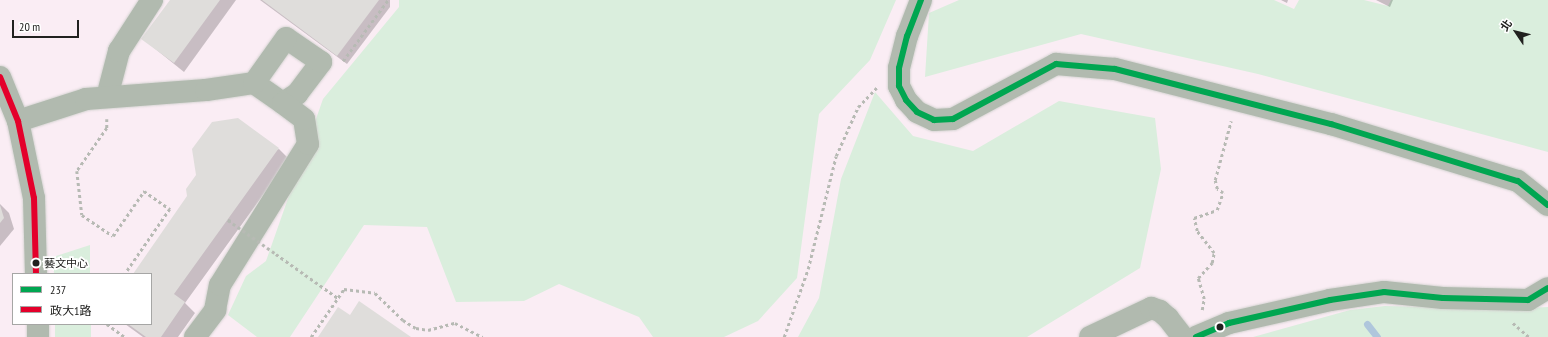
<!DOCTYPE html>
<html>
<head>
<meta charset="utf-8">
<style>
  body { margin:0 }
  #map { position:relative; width:1548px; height:337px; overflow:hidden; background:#f8f6f3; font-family:"PT Sans Narrow","Noto Sans TC",sans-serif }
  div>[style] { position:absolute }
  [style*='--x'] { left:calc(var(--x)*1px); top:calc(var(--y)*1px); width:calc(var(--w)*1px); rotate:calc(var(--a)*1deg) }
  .education>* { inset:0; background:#faedf4 }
  .green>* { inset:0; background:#daeedd; transform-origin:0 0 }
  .shadow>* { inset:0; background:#0003 }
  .stream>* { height:7px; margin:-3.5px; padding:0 3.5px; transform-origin:3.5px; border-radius:3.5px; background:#afc6dc }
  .building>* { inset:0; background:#dfdddb }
  .path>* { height:2.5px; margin-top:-1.25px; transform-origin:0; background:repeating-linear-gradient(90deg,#b7bab4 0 3px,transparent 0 6px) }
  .roads { filter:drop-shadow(0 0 1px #d5d4d2) drop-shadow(0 0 1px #d5d4d2) }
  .minor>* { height:22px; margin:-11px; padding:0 11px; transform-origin:11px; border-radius:11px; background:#b1baaf }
  .path-bridge>* { height:2.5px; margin-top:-1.25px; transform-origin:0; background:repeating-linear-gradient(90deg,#b7bab4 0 3px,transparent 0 6px) }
  .bus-1>* { height:6px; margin:-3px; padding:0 3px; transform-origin:3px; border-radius:3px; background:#00a651 }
  .bus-2>* { height:6px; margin:-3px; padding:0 3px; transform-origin:3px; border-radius:3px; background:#e4002b }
  .dots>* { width:11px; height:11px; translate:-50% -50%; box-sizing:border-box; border:2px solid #fff; border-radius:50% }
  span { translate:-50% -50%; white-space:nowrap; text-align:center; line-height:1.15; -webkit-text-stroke:3.5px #fff; paint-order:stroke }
  .bus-label { font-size:11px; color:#21211f }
  .left { translate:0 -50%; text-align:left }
  .legend { position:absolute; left:12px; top:273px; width:140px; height:52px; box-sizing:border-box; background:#fff; border:1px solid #a6a6a5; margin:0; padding:5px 7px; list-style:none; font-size:12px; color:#21211f }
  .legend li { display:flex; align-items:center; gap:8px; height:20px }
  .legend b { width:20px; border:1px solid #a6a6a5 }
  .north { position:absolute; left:1496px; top:12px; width:40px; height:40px; -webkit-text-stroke:3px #fff; paint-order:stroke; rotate:305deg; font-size:11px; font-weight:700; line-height:16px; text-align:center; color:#21211f }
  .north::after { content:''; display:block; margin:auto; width:14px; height:18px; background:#21211f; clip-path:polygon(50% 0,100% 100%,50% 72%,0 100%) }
  .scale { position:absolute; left:12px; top:20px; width:67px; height:18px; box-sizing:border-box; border:2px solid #21211f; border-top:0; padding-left:5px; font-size:12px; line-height:14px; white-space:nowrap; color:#21211f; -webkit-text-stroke:3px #fff; paint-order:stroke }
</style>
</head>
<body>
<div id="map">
  <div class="education">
    <i style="clip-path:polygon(evenodd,0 0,1548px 0,1548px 337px,0 337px,0 0,13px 274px,151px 274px,151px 324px,13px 324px,13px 274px)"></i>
  </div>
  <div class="green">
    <i style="clip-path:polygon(399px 0,896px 0,870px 60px,819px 114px,797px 278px,758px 321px,724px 337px,653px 337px,639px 317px,559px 284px,524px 301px,456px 302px,427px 227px,364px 225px,290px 337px,257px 337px,228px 315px,246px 276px,266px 261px,323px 99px,399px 7px)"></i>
    <i style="clip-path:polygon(959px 0,1274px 0,1294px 9px,1299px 0,1364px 0,1388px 6px,1391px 0,1548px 0,1548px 152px,1258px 74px,1081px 34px,925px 77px,929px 13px)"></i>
    <i style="clip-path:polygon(875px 92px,913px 136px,973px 151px,1059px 101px,1155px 118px,1161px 169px,1140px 268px,1027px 337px,798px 337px,819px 298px,841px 179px)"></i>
    <i style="clip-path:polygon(90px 245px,90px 274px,54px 274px,53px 257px)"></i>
    <i style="clip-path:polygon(1385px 306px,1509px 309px,1548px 307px,1548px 337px,1253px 337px,1350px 310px)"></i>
    <i style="left:55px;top:324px;width:36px;height:13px"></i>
  </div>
  <div class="shadow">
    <i style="clip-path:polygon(171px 0,236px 0,184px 72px,143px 39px)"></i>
    <i style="clip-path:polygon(260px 0,390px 0,390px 7px,347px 64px)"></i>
    <i style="clip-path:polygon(1281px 0,1288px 0,1287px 3px)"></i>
    <i style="clip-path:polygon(1376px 0,1393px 0,1390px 7px)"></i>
    <i style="clip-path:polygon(279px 149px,289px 159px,185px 303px,195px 313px,178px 337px,143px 337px,125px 324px,151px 324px,151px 274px,134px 274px,188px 197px,197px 176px)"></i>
    <i style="clip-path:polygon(0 204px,9px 213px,14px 229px,0 246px)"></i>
  </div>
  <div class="stream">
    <i style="--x:1367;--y:324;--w:16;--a:52"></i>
  </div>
  <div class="building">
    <i style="clip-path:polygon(170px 0,220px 0,174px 63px,141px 39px)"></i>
    <i style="clip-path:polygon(262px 0,379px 0,337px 56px)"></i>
    <i style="clip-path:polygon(238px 118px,279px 148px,174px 294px,185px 302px,161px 337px,146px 337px,128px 324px,151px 324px,151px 274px,133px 274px,187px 196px,186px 189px,196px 175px,192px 149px,212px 122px)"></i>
    <i style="clip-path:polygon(0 205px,4px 218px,0 223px)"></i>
    <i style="clip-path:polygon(359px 301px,411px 337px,318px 337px,338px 307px,350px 315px)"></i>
  </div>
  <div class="path">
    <i style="--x:343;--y:61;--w:76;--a:-53.6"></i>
    <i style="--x:107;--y:119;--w:9;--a:90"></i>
    <i style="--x:107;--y:128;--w:52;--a:124.9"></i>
    <i style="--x:77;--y:171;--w:44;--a:83.5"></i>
    <i style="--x:82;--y:215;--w:37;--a:34"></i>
    <i style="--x:113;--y:236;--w:55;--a:-55.4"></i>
    <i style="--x:144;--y:191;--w:32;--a:35"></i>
    <i style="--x:170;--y:209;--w:79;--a:124.7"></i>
    <i style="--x:228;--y:220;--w:4;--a:14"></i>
    <i style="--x:276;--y:254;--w:76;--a:35.4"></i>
    <i style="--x:1202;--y:310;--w:11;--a:-80"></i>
    <i style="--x:1204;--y:299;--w:22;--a:-106"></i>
    <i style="--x:1198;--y:278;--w:21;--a:-47"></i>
    <i style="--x:1212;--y:263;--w:10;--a:-79"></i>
    <i style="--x:1214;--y:253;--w:28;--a:-128"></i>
    <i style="--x:1197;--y:231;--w:13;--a:-103"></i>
    <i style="--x:1194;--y:218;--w:24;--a:-19"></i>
    <i style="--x:1217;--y:210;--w:18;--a:-71"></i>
    <i style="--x:1223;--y:193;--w:7;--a:-146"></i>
    <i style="--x:1217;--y:189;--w:9;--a:-103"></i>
    <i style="--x:1215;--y:180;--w:61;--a:-74.8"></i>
    <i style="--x:1513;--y:323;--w:21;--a:41"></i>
    <i style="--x:107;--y:324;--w:22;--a:36"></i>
    <i style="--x:311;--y:337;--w:58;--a:-55.5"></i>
    <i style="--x:344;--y:289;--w:31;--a:7"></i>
    <i style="--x:375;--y:293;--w:39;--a:44"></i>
    <i style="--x:403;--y:320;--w:15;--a:32"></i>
    <i style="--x:416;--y:328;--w:12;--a:9"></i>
    <i style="--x:428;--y:330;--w:28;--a:-15"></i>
    <i style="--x:455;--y:323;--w:31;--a:27"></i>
    <i style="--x:784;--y:337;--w:72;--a:-70.6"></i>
    <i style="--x:808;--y:269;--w:116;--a:-76.1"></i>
    <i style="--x:836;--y:156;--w:54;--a:-65.8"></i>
    <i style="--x:858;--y:107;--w:28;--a:-46"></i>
  </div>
  <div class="roads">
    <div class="minor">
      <i style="--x:921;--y:0;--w:39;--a:111"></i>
      <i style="--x:907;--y:36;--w:33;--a:104"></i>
      <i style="--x:899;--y:68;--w:18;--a:90"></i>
      <i style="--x:899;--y:86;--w:16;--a:63"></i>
      <i style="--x:906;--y:100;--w:16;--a:47"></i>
      <i style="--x:917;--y:112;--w:19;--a:25"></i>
      <i style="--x:934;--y:120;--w:19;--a:-3"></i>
      <i style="--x:953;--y:119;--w:117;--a:-28.1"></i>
      <i style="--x:1056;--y:64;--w:59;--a:4.8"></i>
      <i style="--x:1115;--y:69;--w:223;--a:14.3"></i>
      <i style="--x:1331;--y:124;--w:195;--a:17"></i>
      <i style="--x:1518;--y:181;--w:38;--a:39"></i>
      <i style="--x:0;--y:77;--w:48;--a:67.8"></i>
      <i style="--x:18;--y:121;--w:79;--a:78.3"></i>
      <i style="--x:34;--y:198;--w:76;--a:88.5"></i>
      <i style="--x:107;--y:97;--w:48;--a:-75.4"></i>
      <i style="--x:119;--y:51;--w:61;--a:-57.1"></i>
      <i style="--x:18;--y:121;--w:71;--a:-17.9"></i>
      <i style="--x:86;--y:99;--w:120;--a:-4.3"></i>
      <i style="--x:206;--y:90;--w:49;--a:-8.3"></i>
      <i style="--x:254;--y:83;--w:35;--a:35"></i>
      <i style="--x:283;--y:103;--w:17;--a:-33"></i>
      <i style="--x:297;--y:94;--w:40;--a:-53"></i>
      <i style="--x:321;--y:62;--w:42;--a:-145.6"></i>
      <i style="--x:286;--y:38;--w:55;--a:125.4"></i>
      <i style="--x:38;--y:324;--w:13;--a:90"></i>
      <i style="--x:195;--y:337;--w:34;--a:-53"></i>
      <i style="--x:215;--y:310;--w:25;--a:-79"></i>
      <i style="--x:220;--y:285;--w:166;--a:-58"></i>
      <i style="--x:308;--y:144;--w:25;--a:-99"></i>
      <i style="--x:304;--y:119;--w:26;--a:-143"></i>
      <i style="--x:1090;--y:337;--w:68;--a:-25.4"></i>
      <i style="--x:1151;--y:308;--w:9;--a:18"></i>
      <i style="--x:1160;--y:311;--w:11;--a:41"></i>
      <i style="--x:1168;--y:318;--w:24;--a:52"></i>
      <i style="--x:1196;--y:337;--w:36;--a:-23"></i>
      <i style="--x:1229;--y:323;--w:104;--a:-12.8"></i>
      <i style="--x:1330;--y:300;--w:55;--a:-8.4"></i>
      <i style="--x:1384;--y:292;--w:59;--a:5.8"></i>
      <i style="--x:1443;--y:298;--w:85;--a:1.3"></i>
      <i style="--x:1528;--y:300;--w:23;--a:-31"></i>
    </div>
  </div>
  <div class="path-bridge">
    <i style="--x:228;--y:220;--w:59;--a:35.3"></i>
  </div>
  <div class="bus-1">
    <i style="--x:921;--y:0;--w:39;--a:111"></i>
    <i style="--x:907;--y:36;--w:33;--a:104"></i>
    <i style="--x:899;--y:68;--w:18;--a:90"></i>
    <i style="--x:899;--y:86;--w:16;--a:63"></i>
    <i style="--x:906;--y:100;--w:16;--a:47"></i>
    <i style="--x:917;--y:112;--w:19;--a:25"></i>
    <i style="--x:934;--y:120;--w:19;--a:-3"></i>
    <i style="--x:953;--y:119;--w:117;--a:-28.1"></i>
    <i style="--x:1056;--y:64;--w:59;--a:4.8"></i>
    <i style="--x:1115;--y:69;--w:223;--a:14.3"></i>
    <i style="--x:1331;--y:124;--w:195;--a:17"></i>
    <i style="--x:1518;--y:181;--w:38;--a:39"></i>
    <i style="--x:1196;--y:337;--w:36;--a:-23"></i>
    <i style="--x:1229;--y:323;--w:104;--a:-12.8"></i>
    <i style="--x:1330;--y:300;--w:55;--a:-8.4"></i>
    <i style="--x:1384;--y:292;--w:59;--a:5.8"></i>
    <i style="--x:1443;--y:298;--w:85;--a:1.3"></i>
    <i style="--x:1528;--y:300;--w:23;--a:-31"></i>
  </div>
  <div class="bus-2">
    <i style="--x:0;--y:77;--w:48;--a:67.8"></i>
    <i style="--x:18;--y:121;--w:79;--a:78.3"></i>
    <i style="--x:34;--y:198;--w:76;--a:88.5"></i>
  </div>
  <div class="dots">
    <i style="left:36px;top:263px;background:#21211f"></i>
    <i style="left:1220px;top:327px;background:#21211f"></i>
  </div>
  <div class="bus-label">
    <span class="left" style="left:44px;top:263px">藝文中心</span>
  </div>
  <ul class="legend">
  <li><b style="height:5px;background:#00a651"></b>237</li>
  <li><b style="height:5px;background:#e4002b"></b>政大1路</li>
  </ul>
  <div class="north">北</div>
  <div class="scale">20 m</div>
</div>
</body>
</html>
